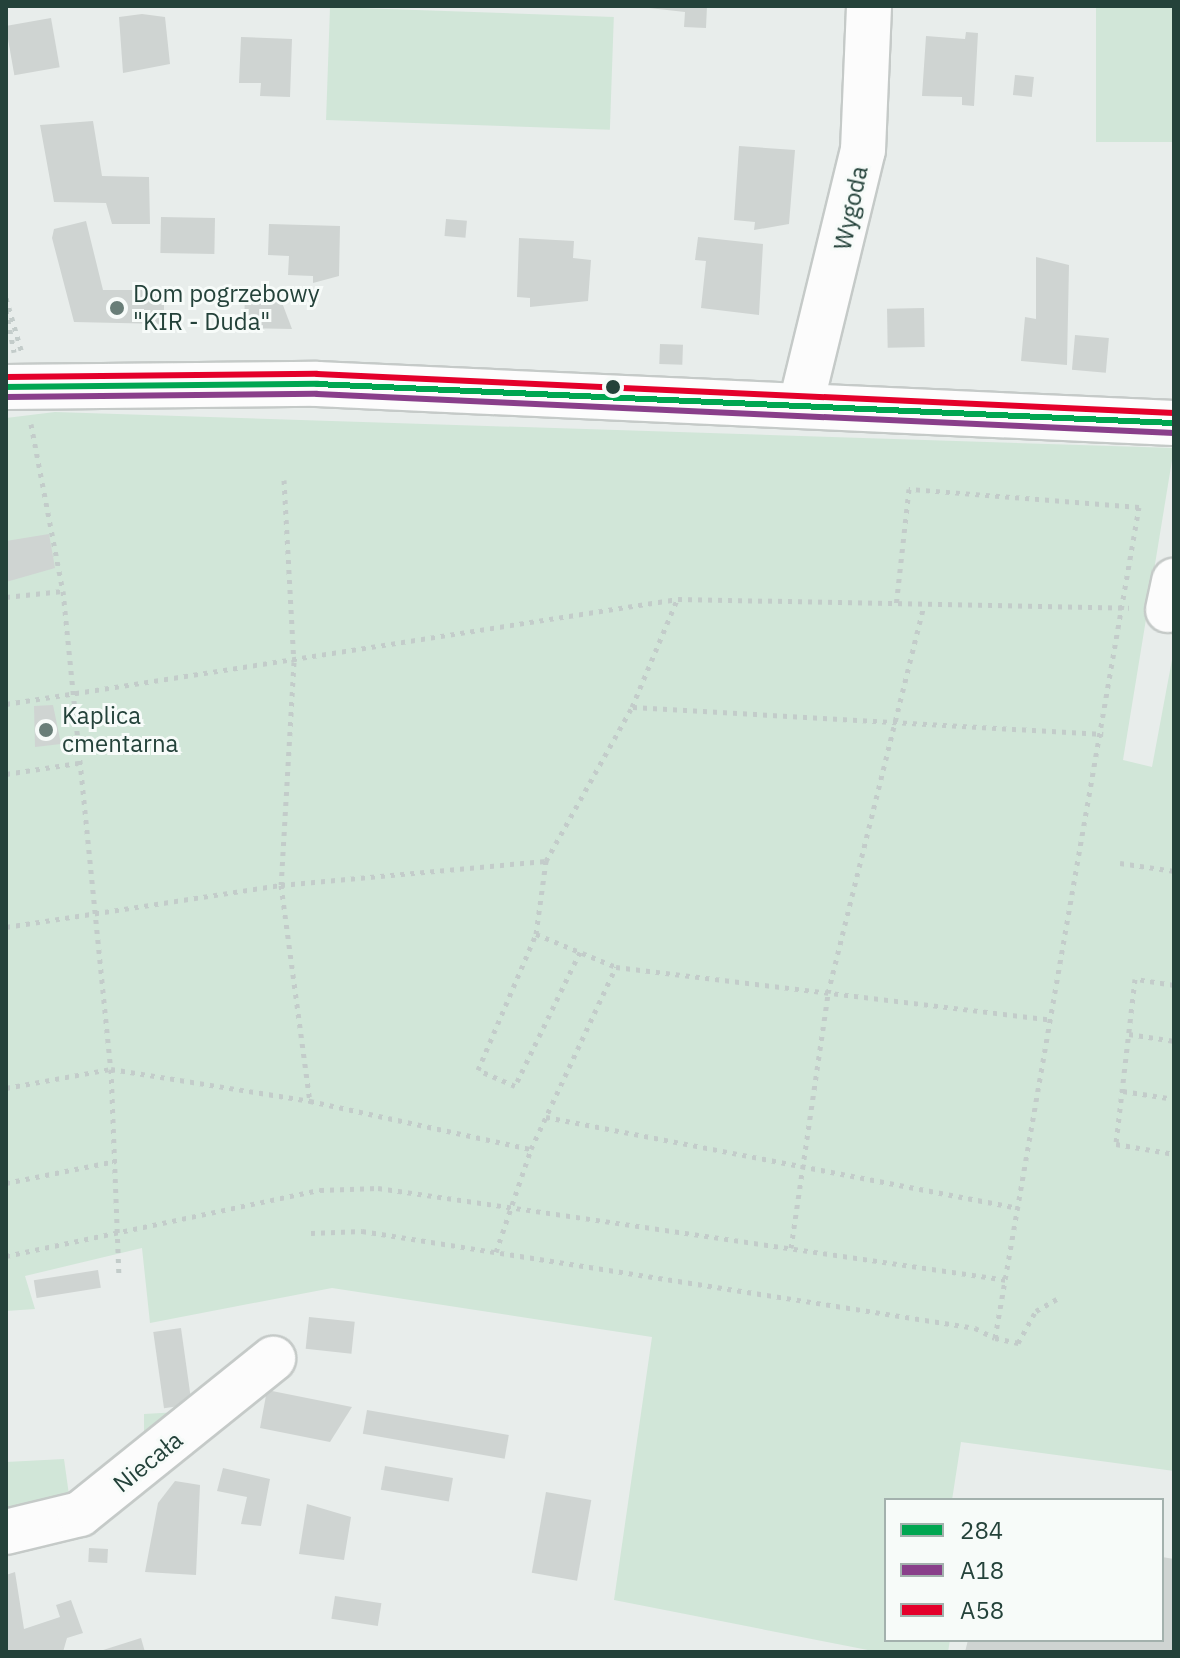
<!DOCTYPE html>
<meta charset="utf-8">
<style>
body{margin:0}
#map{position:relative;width:1180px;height:1658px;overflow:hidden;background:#e8edeb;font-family:"IBM Plex Sans",sans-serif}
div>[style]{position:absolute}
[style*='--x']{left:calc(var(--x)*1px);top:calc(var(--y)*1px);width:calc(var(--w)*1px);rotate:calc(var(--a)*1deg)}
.green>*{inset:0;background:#d1e6d8;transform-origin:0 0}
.building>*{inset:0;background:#cfd4d2;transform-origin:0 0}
.path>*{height:5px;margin-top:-2.5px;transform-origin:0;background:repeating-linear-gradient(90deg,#c3ccca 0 4px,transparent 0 10px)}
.roads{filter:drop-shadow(2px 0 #c5cac8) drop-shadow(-2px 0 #c5cac8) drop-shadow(0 2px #c5cac8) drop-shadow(0 -2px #c5cac8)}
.minor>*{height:44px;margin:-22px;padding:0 22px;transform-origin:22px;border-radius:22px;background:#fcfcfc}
.bus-1>*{height:6px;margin:-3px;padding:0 3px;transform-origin:3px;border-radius:3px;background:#00a651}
.bus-2>*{height:6px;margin:-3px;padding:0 3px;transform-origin:3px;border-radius:3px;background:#893f8a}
.bus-3>*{height:6px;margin:-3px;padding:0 3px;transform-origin:3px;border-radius:3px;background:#e4002b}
.dots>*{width:22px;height:22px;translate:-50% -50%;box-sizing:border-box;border:4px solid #f7fbf9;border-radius:50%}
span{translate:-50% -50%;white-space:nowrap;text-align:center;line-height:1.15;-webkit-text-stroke:6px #f7fbf9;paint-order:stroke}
.street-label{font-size:24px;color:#24423a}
.poi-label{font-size:24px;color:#24423a}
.left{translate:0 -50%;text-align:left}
.frame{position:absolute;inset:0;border:8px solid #24423a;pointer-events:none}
.legend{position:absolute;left:884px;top:1498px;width:280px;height:144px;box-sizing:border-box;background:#f7fbf9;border:2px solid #a3b1ad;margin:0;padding:10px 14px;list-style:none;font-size:24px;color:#24423a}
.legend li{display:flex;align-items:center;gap:16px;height:40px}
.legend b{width:40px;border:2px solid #a3b1ad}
</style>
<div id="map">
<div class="green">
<div style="left:1096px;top:6px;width:78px;height:136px"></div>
<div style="left:330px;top:7px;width:284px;height:113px;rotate:2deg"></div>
<div style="clip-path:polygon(55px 412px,1174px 448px,1123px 760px,1152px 767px,1174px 649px,1174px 1471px,961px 1442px,952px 1500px,886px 1500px,886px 1640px,950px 1640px,948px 1652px,878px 1652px,614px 1600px,652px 1337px,332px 1288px,150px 1323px,142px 1248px,25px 1276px,35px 1309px,6px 1311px,6px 418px)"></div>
<div style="clip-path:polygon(196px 1411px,144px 1452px,144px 1414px)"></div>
<div style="clip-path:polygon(64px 1459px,69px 1495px,6px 1516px,6px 1462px)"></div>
</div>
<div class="building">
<div style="clip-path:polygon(631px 6px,707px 6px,706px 28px,684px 27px,685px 12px)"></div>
<div style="clip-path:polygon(142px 14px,165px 17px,170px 64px,123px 73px,119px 17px)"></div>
<div style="left:51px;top:18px;width:50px;height:46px;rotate:80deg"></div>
<div style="clip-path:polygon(966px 32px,978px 33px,974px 106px,962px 105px,962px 97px,922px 96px,926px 36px,965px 39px)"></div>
<div style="clip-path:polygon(241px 37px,292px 39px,290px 97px,260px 96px,261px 83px,239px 83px)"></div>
<div style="left:1015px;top:75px;width:19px;height:20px;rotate:6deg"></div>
<div style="clip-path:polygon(93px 121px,102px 176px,149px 177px,150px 224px,112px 224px,106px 203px,54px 202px,40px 125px)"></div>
<div style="clip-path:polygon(739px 146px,795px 150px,789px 224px,754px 230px,755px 222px,734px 220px)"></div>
<div style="left:161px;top:217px;width:54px;height:36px;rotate:1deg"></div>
<div style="left:446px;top:219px;width:21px;height:17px;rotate:5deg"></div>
<div style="clip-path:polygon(86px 221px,103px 290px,164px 290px,164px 324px,74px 322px,52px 238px,54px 229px)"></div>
<div style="clip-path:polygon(269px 224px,340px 226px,339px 276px,313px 283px,313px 276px,288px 275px,289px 256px,268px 255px)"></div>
<div style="clip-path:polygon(698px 237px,763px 244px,759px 315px,701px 308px,706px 261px,695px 260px)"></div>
<div style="clip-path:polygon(519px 238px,574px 241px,573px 258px,591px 260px,588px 301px,530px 307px,530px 298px,517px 297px)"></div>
<div style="clip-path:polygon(1036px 257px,1069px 265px,1067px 365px,1021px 361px,1025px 317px,1036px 319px)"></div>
<div style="clip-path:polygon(245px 292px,278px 292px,292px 329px,244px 328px)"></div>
<div style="left:924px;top:308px;width:39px;height:37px;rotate:89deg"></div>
<div style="left:1075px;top:335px;width:34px;height:35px;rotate:5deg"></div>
<div style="left:660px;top:344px;width:23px;height:20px;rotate:2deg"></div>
<div style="clip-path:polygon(49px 534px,55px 568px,6px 582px,6px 541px)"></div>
<div style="clip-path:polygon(53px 705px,61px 744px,35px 747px,34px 706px)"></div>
<div style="left:98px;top:1270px;width:18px;height:65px;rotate:81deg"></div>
<div style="left:309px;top:1317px;width:46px;height:32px;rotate:6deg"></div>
<div style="left:181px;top:1328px;width:77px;height:28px;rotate:82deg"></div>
<div style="clip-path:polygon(267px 1390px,352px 1407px,330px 1442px,260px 1428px)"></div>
<div style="left:367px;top:1410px;width:144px;height:24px;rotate:10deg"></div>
<div style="left:385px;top:1466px;width:69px;height:24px;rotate:10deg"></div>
<div style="clip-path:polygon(223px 1468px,270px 1479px,261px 1526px,241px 1524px,247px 1497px,217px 1491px)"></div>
<div style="clip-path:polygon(175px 1481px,200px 1485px,196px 1575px,145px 1572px,158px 1503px)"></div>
<div style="left:546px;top:1492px;width:46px;height:82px;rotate:10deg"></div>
<div style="clip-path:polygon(307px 1504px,351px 1517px,344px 1560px,299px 1554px)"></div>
<div style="left:89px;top:1548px;width:19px;height:14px;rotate:3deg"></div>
<div style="clip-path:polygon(1162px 1557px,1174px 1559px,1174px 1652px,965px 1652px,968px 1640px,1162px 1640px)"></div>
<div style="clip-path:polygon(15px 1572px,24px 1629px,60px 1617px,56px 1605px,71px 1600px,83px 1633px,67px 1638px,63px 1652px,6px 1652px,6px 1575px)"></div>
<div style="left:335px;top:1596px;width:47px;height:23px;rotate:9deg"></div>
<div style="clip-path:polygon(141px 1638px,145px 1652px,100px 1652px,100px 1651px)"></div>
</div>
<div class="path">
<div style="--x:6;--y:298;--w:57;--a:73.8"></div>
<div style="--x:6;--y:310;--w:43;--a:79.2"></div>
<div style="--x:31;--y:424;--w:170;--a:79.2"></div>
<div style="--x:284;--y:480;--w:182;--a:86.9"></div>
<div style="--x:294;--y:662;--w:223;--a:93.3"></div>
<div style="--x:281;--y:885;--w:218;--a:82.4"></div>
<div style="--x:6;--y:597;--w:57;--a:-6"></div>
<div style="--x:63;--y:591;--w:480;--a:84.3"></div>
<div style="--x:111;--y:1069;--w:208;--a:87.8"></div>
<div style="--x:6;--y:704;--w:680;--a:-8.88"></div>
<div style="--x:678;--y:599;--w:451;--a:1.1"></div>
<div style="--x:633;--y:707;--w:471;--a:3.3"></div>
<div style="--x:6;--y:774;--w:73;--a:-8.7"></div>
<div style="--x:1120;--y:863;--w:55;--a:8.4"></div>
<div style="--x:6;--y:927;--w:278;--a:-8.7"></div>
<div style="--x:281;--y:885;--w:266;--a:-5.2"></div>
<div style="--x:536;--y:934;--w:87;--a:22.4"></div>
<div style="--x:616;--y:967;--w:439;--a:6.9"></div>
<div style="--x:580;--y:952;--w:149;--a:115.9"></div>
<div style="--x:515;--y:1086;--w:40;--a:-156.6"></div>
<div style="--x:478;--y:1070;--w:148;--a:-66.9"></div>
<div style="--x:536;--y:934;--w:74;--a:-82.2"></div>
<div style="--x:546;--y:861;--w:176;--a:-60.8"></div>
<div style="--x:632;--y:707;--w:116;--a:-67.2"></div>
<div style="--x:1174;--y:985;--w:39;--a:-171"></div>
<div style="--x:1135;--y:979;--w:166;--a:96.6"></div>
<div style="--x:1116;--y:1144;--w:59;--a:9.8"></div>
<div style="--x:1129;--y:1034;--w:46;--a:8.8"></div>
<div style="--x:6;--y:1088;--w:107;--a:-10.3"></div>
<div style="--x:111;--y:1069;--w:202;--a:9.1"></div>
<div style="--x:310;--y:1101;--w:226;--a:12.3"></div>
<div style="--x:1123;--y:1091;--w:52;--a:8.9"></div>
<div style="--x:546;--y:1117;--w:481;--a:10.9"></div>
<div style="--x:6;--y:1183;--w:112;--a:-11.3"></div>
<div style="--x:311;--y:1233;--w:51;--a:-2.2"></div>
<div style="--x:362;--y:1231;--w:621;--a:8.99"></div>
<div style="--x:975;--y:1328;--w:22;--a:27"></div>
<div style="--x:995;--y:1338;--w:843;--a:-80.17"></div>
<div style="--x:1139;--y:507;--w:231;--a:-175.5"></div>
<div style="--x:909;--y:489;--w:119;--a:96.3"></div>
<div style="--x:791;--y:1248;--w:258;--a:-81.7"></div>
<div style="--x:828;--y:993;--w:397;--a:-76.1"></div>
<div style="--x:496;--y:1252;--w:109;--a:-71.2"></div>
<div style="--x:531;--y:1149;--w:201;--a:-65"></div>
<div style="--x:6;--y:1256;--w:321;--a:-11.9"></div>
<div style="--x:320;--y:1190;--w:58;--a:-2"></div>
<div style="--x:378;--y:1188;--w:636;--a:8.32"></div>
<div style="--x:995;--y:1338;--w:24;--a:12"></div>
<div style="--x:1018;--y:1343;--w:37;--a:-61"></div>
<div style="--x:1036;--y:1311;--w:24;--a:-30"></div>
</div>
<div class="roads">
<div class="minor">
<div style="--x:6;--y:387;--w:311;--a:-0.6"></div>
<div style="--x:317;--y:384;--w:858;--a:2.61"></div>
<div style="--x:801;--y:404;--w:261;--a:-76.3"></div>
<div style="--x:863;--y:150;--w:144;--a:-87.6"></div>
<div style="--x:1168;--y:610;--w:30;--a:-78"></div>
<div style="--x:6;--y:1532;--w:76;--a:-13.7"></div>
<div style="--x:80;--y:1514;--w:248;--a:-38.8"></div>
</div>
</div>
<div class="bus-1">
<div style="--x:6;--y:387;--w:311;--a:-0.6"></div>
<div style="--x:317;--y:384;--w:858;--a:2.61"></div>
</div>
<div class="bus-2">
<div style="--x:6;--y:397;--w:311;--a:-0.6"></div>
<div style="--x:317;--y:394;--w:858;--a:2.61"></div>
</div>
<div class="bus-3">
<div style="--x:6;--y:377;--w:311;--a:-0.6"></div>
<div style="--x:317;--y:374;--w:858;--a:2.61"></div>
</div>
<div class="dots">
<div style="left:117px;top:308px;background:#697e78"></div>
<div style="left:613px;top:387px;background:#24423a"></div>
<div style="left:46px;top:730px;background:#697e78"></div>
</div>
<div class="street-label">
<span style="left:851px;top:208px;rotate:-78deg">Wygoda</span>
<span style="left:148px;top:1462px;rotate:-39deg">Niecała</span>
</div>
<div class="poi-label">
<span class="left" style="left:133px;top:308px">Dom pogrzebowy<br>"KIR - Duda"</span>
<span class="left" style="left:62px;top:730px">Kaplica<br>cmentarna</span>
</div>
<div class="frame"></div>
<ul class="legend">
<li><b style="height:10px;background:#00a651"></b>284</li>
<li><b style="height:10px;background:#893f8a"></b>A18</li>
<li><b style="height:10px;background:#e4002b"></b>A58</li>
</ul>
</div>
